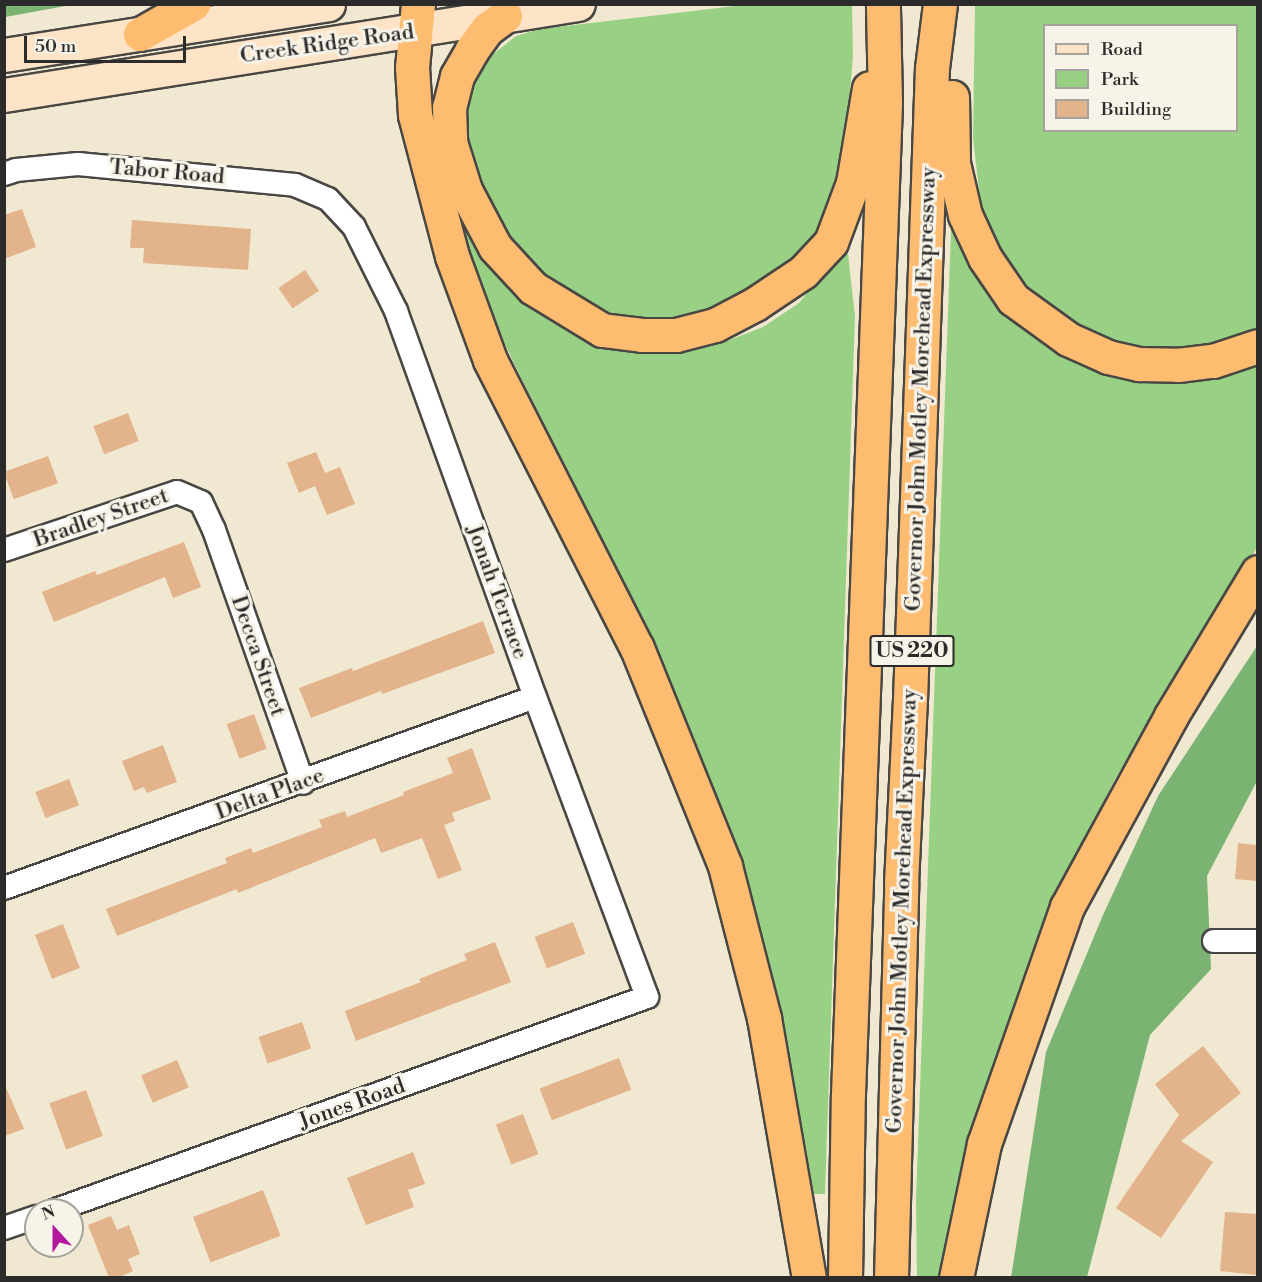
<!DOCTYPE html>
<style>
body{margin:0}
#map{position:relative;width:1262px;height:1282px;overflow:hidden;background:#f0e8d0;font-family:"Libre Bodoni",serif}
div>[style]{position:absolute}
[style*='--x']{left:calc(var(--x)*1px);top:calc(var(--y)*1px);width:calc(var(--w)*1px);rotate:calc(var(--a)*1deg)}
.green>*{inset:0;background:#98d184}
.forest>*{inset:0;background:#7ab372}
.building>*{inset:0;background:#e3b38c;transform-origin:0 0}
.roads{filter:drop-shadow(2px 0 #494744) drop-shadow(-2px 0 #494744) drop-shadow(0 2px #494744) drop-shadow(0 -2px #494744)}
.street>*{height:22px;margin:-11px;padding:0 11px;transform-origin:11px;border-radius:11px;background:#fff}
.secondary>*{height:33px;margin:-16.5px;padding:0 16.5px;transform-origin:16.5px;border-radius:16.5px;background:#fee4c6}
.highway>*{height:33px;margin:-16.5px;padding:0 16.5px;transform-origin:16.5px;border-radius:16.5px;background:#fdbc70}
span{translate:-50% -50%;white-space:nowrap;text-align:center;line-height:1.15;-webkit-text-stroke:6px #f7f3e8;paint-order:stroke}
.shield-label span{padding:2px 4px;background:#f7f3e8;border:2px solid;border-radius:4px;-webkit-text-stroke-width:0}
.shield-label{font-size:21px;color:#2b2b2b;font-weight:700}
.street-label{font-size:22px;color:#2b2b2b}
.frame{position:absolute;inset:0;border:6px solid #2b2b2b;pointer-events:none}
.legend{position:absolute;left:1043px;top:24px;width:195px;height:108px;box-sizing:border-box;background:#f7f3e8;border:2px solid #a5a39c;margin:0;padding:8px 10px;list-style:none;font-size:18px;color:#2b2b2b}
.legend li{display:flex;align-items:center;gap:12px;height:30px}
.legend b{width:30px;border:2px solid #a5a39c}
.north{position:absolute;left:24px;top:1198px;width:60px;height:60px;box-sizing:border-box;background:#f7f3e8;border:2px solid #a5a39c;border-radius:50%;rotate:339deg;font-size:16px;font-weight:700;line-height:24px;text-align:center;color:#2b2b2b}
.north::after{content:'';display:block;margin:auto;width:21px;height:27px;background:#b5179e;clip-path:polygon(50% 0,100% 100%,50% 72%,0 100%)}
.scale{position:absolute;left:24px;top:36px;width:162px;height:27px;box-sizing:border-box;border:3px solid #2b2b2b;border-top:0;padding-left:8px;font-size:18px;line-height:21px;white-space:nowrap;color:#2b2b2b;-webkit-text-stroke:4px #f7f3e8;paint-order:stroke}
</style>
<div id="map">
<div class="green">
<div style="clip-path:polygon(744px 5px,852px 5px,853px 56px,845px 154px,818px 237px,795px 263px,731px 309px,662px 323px,618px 317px,577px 300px,537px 272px,510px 241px,485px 198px,469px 157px,463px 123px,470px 90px,486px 60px,516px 36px,540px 29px)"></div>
<div style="clip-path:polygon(evenodd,975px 5px,1257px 5px,1257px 331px,1197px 350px,1147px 351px,1100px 337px,1049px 307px,1010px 272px,988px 229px,981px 207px,973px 138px,975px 5px,1044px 26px,1236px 26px,1236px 130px,1044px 130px,1044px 26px)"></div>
<div style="clip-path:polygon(442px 166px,511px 284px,545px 317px,585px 336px,631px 351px,676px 351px,722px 343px,763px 327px,799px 303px,837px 256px,848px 254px,855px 316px,825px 1194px,812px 1194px,793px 1084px,762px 955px,658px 658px,493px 320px)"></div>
<div style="clip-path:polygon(959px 228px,1003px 307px,1174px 379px,1225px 375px,1257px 364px,1258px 546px,1115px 779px,1061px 888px,946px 1277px,917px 1278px,916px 1199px,951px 230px)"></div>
</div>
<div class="forest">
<div style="clip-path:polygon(5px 4px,71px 4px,71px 5px,5px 17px)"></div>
<div style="clip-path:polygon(1257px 646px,1257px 781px,1207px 876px,1211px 969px,1150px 1035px,1087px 1277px,1011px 1278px,1046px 1052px,1103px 915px,1158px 796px)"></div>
</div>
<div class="building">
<div style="clip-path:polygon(22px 209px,36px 247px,4px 259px,4px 215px)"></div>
<div style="clip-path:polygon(132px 220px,251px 229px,248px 270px,143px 263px,144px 248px,130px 248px)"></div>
<div style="left:305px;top:270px;width:25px;height:32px;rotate:56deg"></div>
<div style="left:128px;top:413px;width:30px;height:37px;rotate:69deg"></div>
<div style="clip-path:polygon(316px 452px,325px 473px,340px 467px,355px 504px,327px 515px,315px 486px,299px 493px,287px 463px)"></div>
<div style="left:48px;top:456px;width:29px;height:47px;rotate:70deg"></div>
<div style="clip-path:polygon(184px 542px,201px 587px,173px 598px,165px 577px,54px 622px,42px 592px,95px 571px,97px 575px)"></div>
<div style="clip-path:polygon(483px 621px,495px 653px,382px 694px,381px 691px,311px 718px,299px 688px,352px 668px,353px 671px)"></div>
<div style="left:254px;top:714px;width:37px;height:29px;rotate:70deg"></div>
<div style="clip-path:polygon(163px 745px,177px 782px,147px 793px,144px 787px,134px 791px,122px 761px)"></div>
<div style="clip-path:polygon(472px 748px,491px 799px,452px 813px,455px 821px,444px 825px,462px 870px,438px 879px,422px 838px,381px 853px,375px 838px,238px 893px,237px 889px,117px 936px,106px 909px,227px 863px,225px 858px,251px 848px,253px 853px,322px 827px,319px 820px,345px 811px,347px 817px,404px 795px,403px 792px,453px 773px,447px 758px)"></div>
<div style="left:69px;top:779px;width:28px;height:36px;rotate:69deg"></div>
<div style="clip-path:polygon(1238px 843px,1257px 845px,1257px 881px,1235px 879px)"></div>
<div style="left:573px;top:922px;width:34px;height:41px;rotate:69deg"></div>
<div style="left:63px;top:924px;width:47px;height:30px;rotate:69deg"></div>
<div style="clip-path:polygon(495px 942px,511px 982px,356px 1041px,345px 1011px,421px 982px,419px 979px,467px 960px,464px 954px)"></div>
<div style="left:302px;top:1022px;width:28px;height:46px;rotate:71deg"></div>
<div style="clip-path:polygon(1203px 1046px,1241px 1093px,1181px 1141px,1213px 1162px,1161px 1238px,1116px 1208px,1179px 1115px,1155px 1084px)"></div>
<div style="left:619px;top:1058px;width:34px;height:85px;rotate:69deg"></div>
<div style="left:177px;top:1060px;width:30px;height:39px;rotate:67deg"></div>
<div style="clip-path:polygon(4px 1083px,24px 1129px,4px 1136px)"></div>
<div style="left:86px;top:1090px;width:49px;height:39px;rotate:70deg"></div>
<div style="left:523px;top:1114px;width:43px;height:29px;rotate:69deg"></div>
<div style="clip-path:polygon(413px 1152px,425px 1184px,408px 1190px,414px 1207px,366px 1225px,347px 1178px)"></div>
<div style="left:263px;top:1190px;width:49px;height:75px;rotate:69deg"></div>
<div style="clip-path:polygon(1225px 1212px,1257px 1214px,1257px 1275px,1220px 1271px)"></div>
<div style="clip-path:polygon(111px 1216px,117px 1230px,129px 1225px,140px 1254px,128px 1259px,133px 1271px,117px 1278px,109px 1278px,88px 1225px)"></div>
</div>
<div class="roads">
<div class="street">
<div style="--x:4;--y:174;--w:13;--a:-18"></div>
<div style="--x:16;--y:170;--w:62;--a:-5.5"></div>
<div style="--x:78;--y:164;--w:218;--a:5.5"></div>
<div style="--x:295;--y:185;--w:36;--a:23"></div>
<div style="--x:328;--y:199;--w:38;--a:47"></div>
<div style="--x:354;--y:227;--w:94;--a:63.4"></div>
<div style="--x:396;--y:311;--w:410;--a:70.2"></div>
<div style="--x:535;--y:697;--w:320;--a:69.5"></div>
<div style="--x:647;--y:997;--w:628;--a:160.18"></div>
<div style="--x:4;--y:550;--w:182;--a:-18.5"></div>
<div style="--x:177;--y:492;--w:26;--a:23"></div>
<div style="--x:201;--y:502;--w:31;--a:65"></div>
<div style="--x:214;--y:530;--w:268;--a:70.6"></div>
<div style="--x:4;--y:888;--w:564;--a:-19.78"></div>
<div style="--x:1214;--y:941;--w:44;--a:0"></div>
<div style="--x:4;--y:1228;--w:34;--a:-19"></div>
</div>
<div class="secondary">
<div style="--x:4;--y:55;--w:328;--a:-8.9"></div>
<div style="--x:4;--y:95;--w:581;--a:-9.01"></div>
</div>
<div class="highway">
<div style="--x:418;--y:4;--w:63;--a:95.4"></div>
<div style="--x:412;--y:67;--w:48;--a:86.4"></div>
<div style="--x:415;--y:115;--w:146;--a:75.3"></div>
<div style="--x:452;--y:256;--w:111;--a:69.9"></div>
<div style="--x:490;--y:360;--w:323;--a:63"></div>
<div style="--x:637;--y:648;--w:235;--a:68"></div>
<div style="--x:725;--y:866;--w:157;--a:75.6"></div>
<div style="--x:764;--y:1018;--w:264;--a:80.2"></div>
<div style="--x:505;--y:16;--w:22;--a:144"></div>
<div style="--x:487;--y:29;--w:26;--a:126"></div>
<div style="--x:472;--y:50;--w:30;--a:120"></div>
<div style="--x:457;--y:76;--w:32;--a:104"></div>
<div style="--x:449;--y:107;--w:35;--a:88"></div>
<div style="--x:450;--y:142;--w:50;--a:72.6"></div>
<div style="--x:465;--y:190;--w:64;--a:62.2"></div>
<div style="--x:495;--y:247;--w:56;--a:47.2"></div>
<div style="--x:533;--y:288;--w:81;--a:31.3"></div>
<div style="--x:602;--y:330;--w:40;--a:7.1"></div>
<div style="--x:642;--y:335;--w:34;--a:0"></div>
<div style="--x:676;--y:335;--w:40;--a:-14.4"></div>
<div style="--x:715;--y:325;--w:45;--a:-27.7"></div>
<div style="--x:755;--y:304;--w:58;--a:-33.7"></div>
<div style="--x:803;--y:272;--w:41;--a:-47"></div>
<div style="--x:831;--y:242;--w:63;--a:-69.6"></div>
<div style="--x:853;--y:183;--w:96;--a:-80.4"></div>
<div style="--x:140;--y:34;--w:61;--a:-29.5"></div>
<div style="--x:952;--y:97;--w:66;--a:89.1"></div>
<div style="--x:953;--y:163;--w:53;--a:77"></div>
<div style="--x:965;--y:215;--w:47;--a:65.1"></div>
<div style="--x:985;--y:258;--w:50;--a:55.7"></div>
<div style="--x:1013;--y:299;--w:68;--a:36"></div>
<div style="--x:1068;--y:339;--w:44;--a:24.2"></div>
<div style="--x:1108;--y:357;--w:32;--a:13"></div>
<div style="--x:1139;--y:364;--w:39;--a:1"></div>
<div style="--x:1178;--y:365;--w:35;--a:-7"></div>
<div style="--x:1213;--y:361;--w:47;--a:-18.4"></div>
<div style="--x:845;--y:1278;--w:184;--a:-89.1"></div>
<div style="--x:848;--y:1094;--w:992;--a:-87.86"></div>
<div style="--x:885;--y:103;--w:99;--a:-91.2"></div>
<div style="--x:891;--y:1278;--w:395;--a:-88.5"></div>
<div style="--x:901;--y:883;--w:183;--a:-87.2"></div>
<div style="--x:910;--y:700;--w:632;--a:-88.01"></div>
<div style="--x:932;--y:68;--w:64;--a:-82.9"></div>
<div style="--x:956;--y:1278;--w:137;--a:-78.2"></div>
<div style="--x:984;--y:1144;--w:251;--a:-70.7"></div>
<div style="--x:1067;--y:907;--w:217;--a:-61.4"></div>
<div style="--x:1171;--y:716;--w:168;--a:-58.9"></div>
</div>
</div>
<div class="shield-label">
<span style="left:912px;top:651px">US 220</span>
</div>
<div class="street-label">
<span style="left:327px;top:44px;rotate:-8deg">Creek Ridge Road</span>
<span style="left:167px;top:172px;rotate:5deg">Tabor Road</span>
<span style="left:921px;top:389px;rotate:-88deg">Governor John Motley Morehead Expressway</span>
<span style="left:101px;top:518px;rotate:-19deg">Bradley Street</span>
<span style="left:497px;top:592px;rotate:70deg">Jonah Terrace</span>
<span style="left:258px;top:656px;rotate:71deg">Decca Street</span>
<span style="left:270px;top:794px;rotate:-20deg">Delta Place</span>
<span style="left:902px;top:911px;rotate:-88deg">Governor John Motley Morehead Expressway</span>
<span style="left:352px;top:1104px;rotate:-20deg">Jones Road</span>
</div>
<div class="frame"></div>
<ul class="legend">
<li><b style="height:8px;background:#fee4c6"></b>Road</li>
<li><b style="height:16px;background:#98d184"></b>Park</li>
<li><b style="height:16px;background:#e3b38c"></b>Building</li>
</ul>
<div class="north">N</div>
<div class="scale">50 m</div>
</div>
